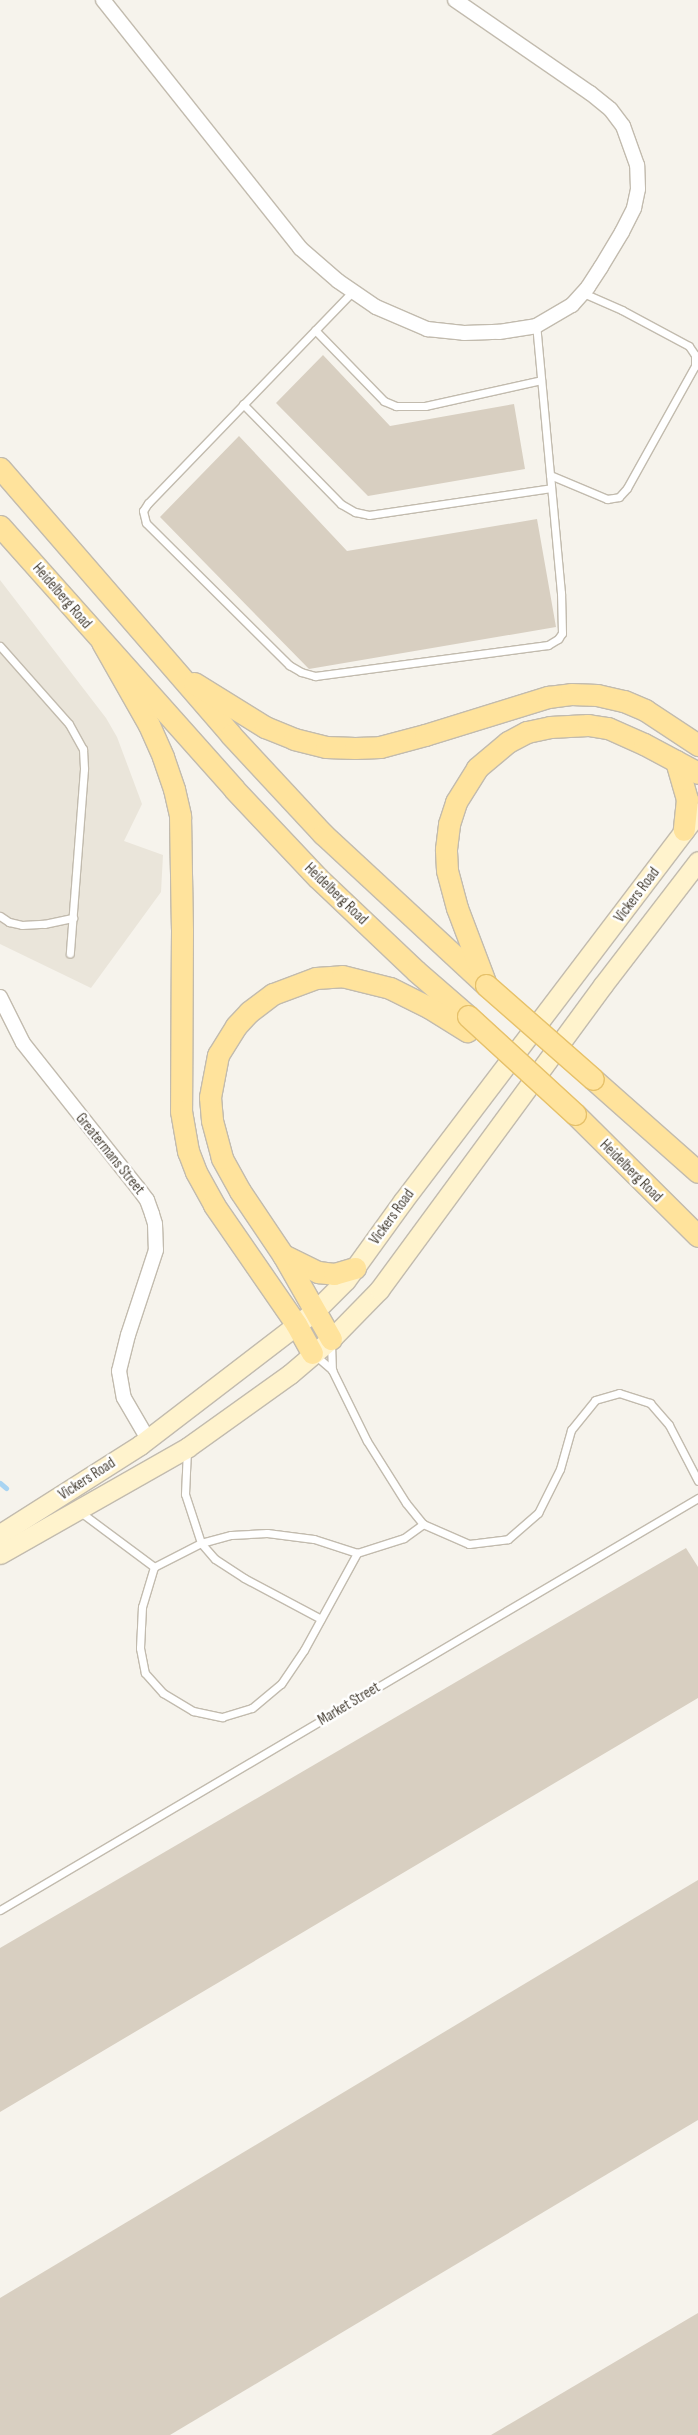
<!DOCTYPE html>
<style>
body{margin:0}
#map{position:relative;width:698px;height:2435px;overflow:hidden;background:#f6f3ec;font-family:"Sofia Sans Condensed",sans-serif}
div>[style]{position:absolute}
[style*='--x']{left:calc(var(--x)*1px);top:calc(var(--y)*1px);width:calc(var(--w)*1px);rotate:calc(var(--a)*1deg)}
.residential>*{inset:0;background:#eae5da}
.stream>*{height:5px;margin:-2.5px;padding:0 2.5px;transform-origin:2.5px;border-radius:2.5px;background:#a9d4f2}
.building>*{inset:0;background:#d8cfc1}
.roads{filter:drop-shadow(1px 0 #c2bbae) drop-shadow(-1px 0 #c2bbae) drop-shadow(0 1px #c2bbae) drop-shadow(0 -1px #c2bbae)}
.lane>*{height:7px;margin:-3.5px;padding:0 3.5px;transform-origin:3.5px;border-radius:3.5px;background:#fff}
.street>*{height:14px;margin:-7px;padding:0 7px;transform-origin:7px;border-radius:7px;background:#fff}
.secondary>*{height:19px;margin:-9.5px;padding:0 9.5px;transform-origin:9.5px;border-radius:9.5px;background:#fff3cd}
.primary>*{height:21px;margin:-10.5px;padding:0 10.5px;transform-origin:10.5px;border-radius:10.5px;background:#ffe39c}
.bridges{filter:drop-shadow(1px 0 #e6c16a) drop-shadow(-1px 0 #e6c16a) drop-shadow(0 1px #e6c16a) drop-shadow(0 -1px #e6c16a)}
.primary-bridge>*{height:21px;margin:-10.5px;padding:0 10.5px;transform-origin:10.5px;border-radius:10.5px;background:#ffe39c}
span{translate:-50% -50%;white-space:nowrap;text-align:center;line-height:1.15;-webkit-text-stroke:5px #fff;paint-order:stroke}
.street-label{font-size:15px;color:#4b4439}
</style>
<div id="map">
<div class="residential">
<div style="clip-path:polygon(0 580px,106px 718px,117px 737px,142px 804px,124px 841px,163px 855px,161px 892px,91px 988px,0 944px)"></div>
</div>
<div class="stream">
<div style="--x:0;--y:1483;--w:8;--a:40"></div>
</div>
<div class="building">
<div style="clip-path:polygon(323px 355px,390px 426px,514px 404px,525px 469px,368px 496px,276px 403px)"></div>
<div style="clip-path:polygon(239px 436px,347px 551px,537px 519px,556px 627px,309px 669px,160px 517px)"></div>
<div style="clip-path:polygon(686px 1548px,698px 1567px,698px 1698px,0 2112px,0 1948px)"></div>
<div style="clip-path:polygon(698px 1880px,698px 2120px,170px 2435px,0 2435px,0 2298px)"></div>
<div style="clip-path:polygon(698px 2313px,698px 2435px,491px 2435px)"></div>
</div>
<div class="roads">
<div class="lane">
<div style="--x:353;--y:291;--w:295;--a:134"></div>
<div style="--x:148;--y:503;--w:9;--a:122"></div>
<div style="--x:143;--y:511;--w:12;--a:76"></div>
<div style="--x:146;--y:523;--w:202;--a:44.8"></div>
<div style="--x:289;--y:665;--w:14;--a:30"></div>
<div style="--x:301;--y:672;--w:15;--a:16"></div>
<div style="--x:315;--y:676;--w:235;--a:-7.6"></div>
<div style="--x:548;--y:645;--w:12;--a:-31"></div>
<div style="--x:558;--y:639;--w:7;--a:-56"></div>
<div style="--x:562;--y:633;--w:40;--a:-91.4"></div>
<div style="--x:561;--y:593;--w:268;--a:-95.3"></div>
<div style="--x:315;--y:330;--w:99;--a:45.8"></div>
<div style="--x:384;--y:401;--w:13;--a:23"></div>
<div style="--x:396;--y:406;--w:29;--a:0"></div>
<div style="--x:425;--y:406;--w:119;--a:-12.6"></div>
<div style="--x:243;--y:404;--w:140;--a:45.6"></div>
<div style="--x:341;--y:504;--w:16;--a:30"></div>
<div style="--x:355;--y:512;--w:14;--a:12"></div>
<div style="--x:369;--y:515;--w:184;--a:-8.4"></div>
<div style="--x:550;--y:475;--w:62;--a:22.8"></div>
<div style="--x:607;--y:499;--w:12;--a:-9"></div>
<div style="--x:619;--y:497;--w:12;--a:-48"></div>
<div style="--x:627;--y:488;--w:140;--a:-60.9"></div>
<div style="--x:695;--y:366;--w:11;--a:-90"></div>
<div style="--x:695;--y:355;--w:11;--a:-124"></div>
<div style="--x:689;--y:346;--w:76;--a:-151.8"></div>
<div style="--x:622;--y:310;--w:43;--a:-156.4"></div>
<div style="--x:0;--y:646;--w:104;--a:48.5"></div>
<div style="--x:69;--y:724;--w:29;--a:61"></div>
<div style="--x:83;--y:749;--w:20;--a:87"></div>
<div style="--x:84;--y:769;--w:185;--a:94.4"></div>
<div style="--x:0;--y:916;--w:11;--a:34"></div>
<div style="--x:9;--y:922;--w:13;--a:13"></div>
<div style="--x:22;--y:925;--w:22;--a:-3"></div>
<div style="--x:44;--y:924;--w:30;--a:-12"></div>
<div style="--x:331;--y:1343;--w:27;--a:88"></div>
<div style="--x:315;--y:1355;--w:23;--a:41"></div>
<div style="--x:332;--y:1370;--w:79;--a:63.8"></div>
<div style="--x:367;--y:1441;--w:73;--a:57.8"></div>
<div style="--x:406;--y:1503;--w:27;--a:51"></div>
<div style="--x:423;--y:1524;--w:50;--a:23.5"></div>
<div style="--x:469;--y:1544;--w:39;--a:-7"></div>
<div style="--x:508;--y:1539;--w:40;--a:-41"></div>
<div style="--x:538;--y:1513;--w:49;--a:-63.4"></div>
<div style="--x:560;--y:1469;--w:41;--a:-74.2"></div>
<div style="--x:571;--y:1430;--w:38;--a:-51"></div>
<div style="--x:595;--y:1400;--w:25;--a:-16"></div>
<div style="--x:619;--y:1393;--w:33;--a:18"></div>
<div style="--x:650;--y:1403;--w:29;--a:49"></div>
<div style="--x:669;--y:1425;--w:63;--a:62.6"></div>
<div style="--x:187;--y:1450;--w:44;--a:92.6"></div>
<div style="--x:185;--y:1494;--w:52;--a:71.9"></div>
<div style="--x:201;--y:1543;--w:21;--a:49"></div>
<div style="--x:215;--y:1559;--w:35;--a:33"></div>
<div style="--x:244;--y:1578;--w:87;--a:28"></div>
<div style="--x:79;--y:1511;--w:94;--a:36.7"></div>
<div style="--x:154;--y:1567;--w:53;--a:-27.1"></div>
<div style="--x:201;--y:1543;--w:31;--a:-15"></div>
<div style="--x:231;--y:1535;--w:36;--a:-3"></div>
<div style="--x:267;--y:1533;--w:47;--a:7.3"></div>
<div style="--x:314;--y:1539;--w:45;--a:18"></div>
<div style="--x:357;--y:1553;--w:49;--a:-17.7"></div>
<div style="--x:404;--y:1538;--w:24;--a:-36"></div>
<div style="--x:154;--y:1567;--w:42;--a:106.7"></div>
<div style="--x:142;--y:1607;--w:41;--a:92.8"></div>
<div style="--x:140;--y:1648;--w:25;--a:79"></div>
<div style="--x:145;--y:1673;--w:27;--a:48"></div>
<div style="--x:163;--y:1693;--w:35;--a:31"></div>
<div style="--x:193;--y:1711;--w:30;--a:12"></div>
<div style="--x:222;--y:1717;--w:31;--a:-17"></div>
<div style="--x:252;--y:1708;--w:38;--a:-40"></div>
<div style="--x:281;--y:1684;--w:41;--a:-55.9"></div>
<div style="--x:304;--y:1650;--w:111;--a:-61.3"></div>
<div style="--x:0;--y:1910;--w:811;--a:-30.55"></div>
</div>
<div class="street">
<div style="--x:103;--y:0;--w:317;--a:51.5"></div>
<div style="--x:300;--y:248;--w:50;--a:41"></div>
<div style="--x:338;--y:281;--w:46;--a:34.4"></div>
<div style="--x:376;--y:307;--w:56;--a:23.3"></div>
<div style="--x:427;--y:329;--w:37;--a:6"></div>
<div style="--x:464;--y:333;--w:35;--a:-2"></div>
<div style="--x:499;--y:332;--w:37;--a:-9"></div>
<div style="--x:536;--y:326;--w:42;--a:-30.3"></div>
<div style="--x:572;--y:305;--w:24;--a:-48"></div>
<div style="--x:588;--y:287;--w:24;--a:-57"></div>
<div style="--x:601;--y:267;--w:41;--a:-59"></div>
<div style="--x:622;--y:232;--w:27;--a:-63"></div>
<div style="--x:634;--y:208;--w:19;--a:-78"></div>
<div style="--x:638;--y:189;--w:24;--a:-92"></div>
<div style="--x:637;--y:165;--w:41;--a:-109.7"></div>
<div style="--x:623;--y:126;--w:21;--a:-127"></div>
<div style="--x:610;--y:109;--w:26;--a:-141"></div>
<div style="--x:590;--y:93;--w:164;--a:-145.4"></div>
<div style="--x:0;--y:997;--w:51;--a:63.4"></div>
<div style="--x:23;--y:1043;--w:185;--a:51.6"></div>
<div style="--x:138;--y:1188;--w:15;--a:53"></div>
<div style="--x:147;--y:1200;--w:15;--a:70"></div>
<div style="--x:152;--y:1214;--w:10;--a:73"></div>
<div style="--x:155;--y:1224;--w:26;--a:88"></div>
<div style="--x:156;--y:1250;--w:89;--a:108.2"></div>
<div style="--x:128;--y:1335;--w:37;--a:104"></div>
<div style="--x:119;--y:1371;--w:27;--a:80"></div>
<div style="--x:124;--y:1398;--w:48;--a:59.7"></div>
</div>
<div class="secondary">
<div style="--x:0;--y:1534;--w:166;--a:-32.4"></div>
<div style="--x:140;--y:1445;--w:222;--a:-37.5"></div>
<div style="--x:316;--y:1310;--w:42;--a:-45"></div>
<div style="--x:346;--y:1280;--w:97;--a:-54.2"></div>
<div style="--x:403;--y:1201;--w:488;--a:-52.8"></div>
<div style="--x:0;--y:1554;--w:216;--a:-29.6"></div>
<div style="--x:188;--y:1447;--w:125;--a:-35.6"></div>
<div style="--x:290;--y:1374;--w:54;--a:-40.5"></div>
<div style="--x:331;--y:1339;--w:69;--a:-45.6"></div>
<div style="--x:379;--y:1290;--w:378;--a:-53.7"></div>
<div style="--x:603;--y:985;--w:156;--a:-52.5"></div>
</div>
<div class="primary">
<div style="--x:0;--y:468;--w:353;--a:49.1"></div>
<div style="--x:231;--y:735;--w:135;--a:47.1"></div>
<div style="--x:323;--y:834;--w:222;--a:42.8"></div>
<div style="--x:0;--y:526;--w:352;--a:48.3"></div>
<div style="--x:234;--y:789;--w:122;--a:46.7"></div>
<div style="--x:318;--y:878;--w:135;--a:43.5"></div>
<div style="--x:416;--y:971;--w:69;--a:40.9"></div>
<div style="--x:102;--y:642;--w:95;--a:60.5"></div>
<div style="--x:149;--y:725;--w:35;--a:66"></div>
<div style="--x:163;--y:757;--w:34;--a:71"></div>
<div style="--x:174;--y:789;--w:28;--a:77"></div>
<div style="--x:180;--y:816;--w:114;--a:89"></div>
<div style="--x:182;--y:930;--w:181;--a:90.3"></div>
<div style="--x:181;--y:1111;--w:41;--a:80.1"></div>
<div style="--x:188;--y:1151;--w:22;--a:69"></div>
<div style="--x:196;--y:1172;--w:38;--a:61"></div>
<div style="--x:214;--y:1205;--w:145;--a:55.4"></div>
<div style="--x:296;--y:1324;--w:33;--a:61"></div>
<div style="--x:194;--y:683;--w:84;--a:31.8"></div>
<div style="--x:265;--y:727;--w:31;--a:22"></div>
<div style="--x:294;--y:739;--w:33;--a:14"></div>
<div style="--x:326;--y:747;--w:29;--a:2"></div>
<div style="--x:355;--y:748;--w:25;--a:-2"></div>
<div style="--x:380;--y:747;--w:47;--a:-14.9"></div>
<div style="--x:425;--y:735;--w:129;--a:-17.2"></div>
<div style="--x:548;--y:697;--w:23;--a:-7"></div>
<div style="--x:571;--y:694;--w:26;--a:2"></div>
<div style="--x:597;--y:695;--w:28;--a:13"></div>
<div style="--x:624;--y:701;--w:23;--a:23"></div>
<div style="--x:645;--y:710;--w:64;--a:33.4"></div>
<div style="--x:676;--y:761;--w:40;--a:74"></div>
<div style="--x:687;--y:799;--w:31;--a:96"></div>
<div style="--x:485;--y:982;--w:79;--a:-110.7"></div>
<div style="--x:457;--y:908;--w:39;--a:-105"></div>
<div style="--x:447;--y:870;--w:21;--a:-93"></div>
<div style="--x:446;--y:849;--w:25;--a:-83"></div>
<div style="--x:449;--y:824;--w:23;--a:-72"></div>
<div style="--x:456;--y:802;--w:40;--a:-58"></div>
<div style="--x:477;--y:768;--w:40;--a:-40"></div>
<div style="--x:508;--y:742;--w:21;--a:-28"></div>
<div style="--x:527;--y:732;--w:24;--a:-12"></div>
<div style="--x:550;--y:727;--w:38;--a:-3"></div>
<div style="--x:588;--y:725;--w:20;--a:9"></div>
<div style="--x:608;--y:728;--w:39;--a:24"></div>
<div style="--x:644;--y:744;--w:61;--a:28.2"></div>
<div style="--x:593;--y:1079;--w:140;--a:41.5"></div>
<div style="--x:575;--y:1114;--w:173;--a:44.8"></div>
<div style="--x:283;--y:1255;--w:39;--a:26"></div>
<div style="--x:318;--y:1272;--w:16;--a:7"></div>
<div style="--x:334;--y:1274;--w:22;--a:-16"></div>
<div style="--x:331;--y:1339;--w:97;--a:-119.7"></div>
<div style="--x:283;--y:1255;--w:77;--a:-123.9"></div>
<div style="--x:240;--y:1191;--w:38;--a:-119"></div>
<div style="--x:222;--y:1158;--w:39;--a:-105"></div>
<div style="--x:212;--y:1120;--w:23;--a:-95"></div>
<div style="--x:210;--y:1097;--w:43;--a:-79.2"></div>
<div style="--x:218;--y:1055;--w:34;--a:-58"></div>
<div style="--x:236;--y:1026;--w:19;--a:-47"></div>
<div style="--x:249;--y:1012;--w:30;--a:-37"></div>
<div style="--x:273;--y:994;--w:46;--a:-20.4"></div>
<div style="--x:316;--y:978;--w:26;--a:-4"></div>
<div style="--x:342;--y:976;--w:49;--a:14"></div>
<div style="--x:390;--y:988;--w:45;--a:26.6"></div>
<div style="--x:430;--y:1008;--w:44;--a:31.9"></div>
</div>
</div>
<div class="bridges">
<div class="primary-bridge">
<div style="--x:486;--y:985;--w:142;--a:41.3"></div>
<div style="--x:468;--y:1016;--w:145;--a:42.5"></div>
</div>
</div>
<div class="street-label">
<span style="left:62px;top:596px;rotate:49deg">Heidelberg Road</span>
<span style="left:336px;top:894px;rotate:44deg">Heidelberg Road</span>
<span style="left:637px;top:895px;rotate:-53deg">Vickers Road</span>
<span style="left:110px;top:1154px;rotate:51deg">Greatermans Street</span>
<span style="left:631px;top:1171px;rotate:45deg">Heidelberg Road</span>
<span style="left:392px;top:1217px;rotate:-54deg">Vickers Road</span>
<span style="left:87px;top:1479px;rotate:-33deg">Vickers Road</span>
<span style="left:349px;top:1704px;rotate:-31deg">Market Street</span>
</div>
</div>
